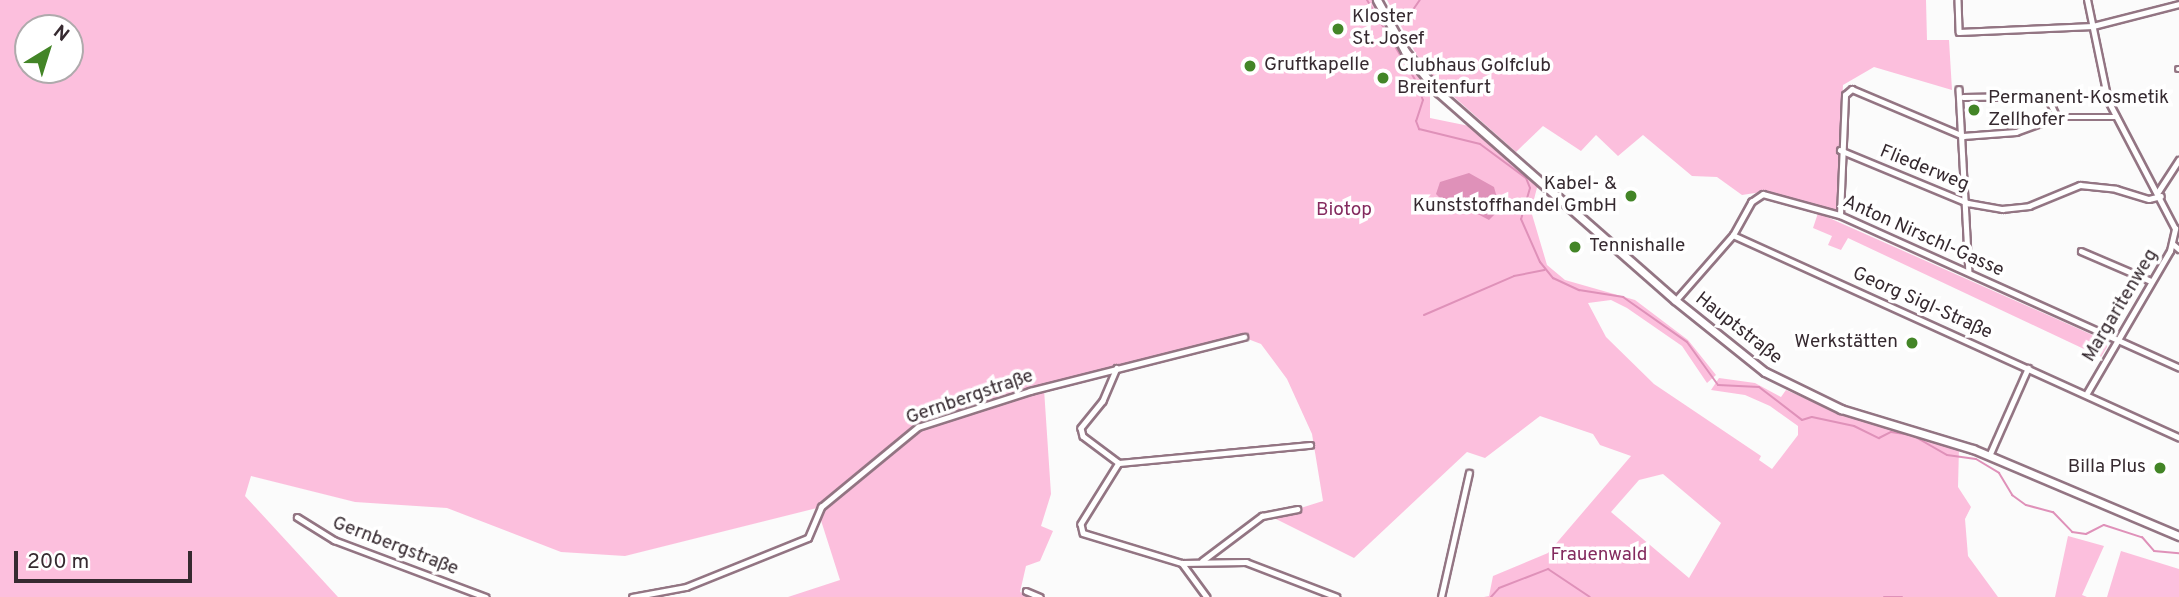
<!DOCTYPE html>
<meta charset="utf-8">
<style>
body{margin:0}
#map{position:relative;width:2179px;height:597px;overflow:hidden;background:#fbfbfb;font-family:Overpass,sans-serif}
div>[style]{position:absolute}
[style*='--x']{left:calc(var(--x)*1px);top:calc(var(--y)*1px);width:calc(var(--w)*1px);rotate:calc(var(--a)*1deg)}
.green>*{inset:0;background:#fcbfdd}
.water>*{inset:0;background:#df91b9}
.stream>*{height:2px;margin:-1px;padding:0 1px;transform-origin:1px;border-radius:1px;background:#df91b9}
.roads{filter:drop-shadow(2px 0 #937583) drop-shadow(-2px 0 #937583) drop-shadow(0 2px #937583) drop-shadow(0 -2px #937583)}
.minor>*{height:4.5px;margin:-2.25px;padding:0 2.25px;transform-origin:2.25px;border-radius:2.25px;background:#fff}
.secondary>*{height:7px;margin:-3.5px;padding:0 3.5px;transform-origin:3.5px;border-radius:3.5px;background:#fff}
.dots>*{width:19px;height:19px;translate:-50% -50%;box-sizing:border-box;border:4px solid #fff;border-radius:50%}
span{translate:-50% -50%;white-space:nowrap;text-align:center;line-height:1.15;-webkit-text-stroke:7px #fff;paint-order:stroke}
.poi-label{font-size:19px;color:#362a30}
.left{translate:0 -50%;text-align:left}
.right{translate:-100% -50%;text-align:right}
.street-label{font-size:19px;color:#362a30}
.park-label{font-size:19px;color:#842b5f}
.north{position:absolute;left:14px;top:14px;width:70px;height:70px;box-sizing:border-box;background:#fff;border:2px solid #afaaac;border-radius:50%;rotate:38deg;font-size:19px;font-weight:700;line-height:28px;text-align:center;color:#362a30}
.north::after{content:'';display:block;margin:auto;width:24px;height:32px;background:#438527;clip-path:polygon(50% 0,100% 100%,50% 72%,0 100%)}
.scale{position:absolute;left:14px;top:551px;width:178px;height:32px;box-sizing:border-box;border:4px solid #362a30;border-top:0;padding-left:9px;font-size:21px;line-height:24px;white-space:nowrap;color:#362a30;-webkit-text-stroke:5px #fff;paint-order:stroke}
</style>
<div id="map">
<div class="green">
<div style="clip-path:polygon(evenodd,0 0,1380px 0,1384px 15px,1430px 86px,1430px 118px,1474px 127px,1540px 176px,1531px 211px,1547px 265px,1565px 280px,1635px 300px,1688px 340px,1716px 375px,1707px 383px,1682px 346px,1627px 308px,1611px 300px,1588px 303px,1606px 337px,1654px 384px,1761px 456px,1759px 460px,1772px 469px,1798px 435px,1798px 426px,1770px 406px,1745px 395px,1711px 390px,1719px 378px,1755px 383px,1781px 397px,1786px 390px,1839px 413px,1917px 432px,1959px 448px,1958px 487px,1971px 507px,1965px 519px,1968px 556px,1998px 597px,1484px 597px,1489px 596px,1493px 576px,1548px 553px,1631px 456px,1600px 445px,1593px 434px,1540px 416px,1485px 458px,1467px 452px,1354px 558px,1272px 517px,1323px 501px,1312px 434px,1287px 379px,1261px 344px,1240px 336px,1044px 389px,1051px 494px,1041px 526px,1053px 531px,1040px 561px,1026px 566px,1020px 592px,1035px 597px,788px 597px,840px 580px,817px 508px,625px 556px,561px 552px,447px 508px,355px 502px,251px 476px,245px 496px,338px 597px,0 597px,0 0,28px 28px,70px 28px,70px 70px,28px 70px,28px 28px,0 0,1663px 474px,1721px 523px,1689px 578px,1611px 512px,1639px 480px,1663px 474px)"></div>
<div style="clip-path:polygon(1387px 0,1926px 0,1927px 40px,1949px 40px,1952px 90px,1874px 67px,1843px 85px,1836px 211px,1768px 191px,1742px 195px,1717px 177px,1692px 176px,1643px 135px,1618px 156px,1596px 135px,1581px 151px,1543px 126px,1516px 152px,1435px 80px,1416px 54px)"></div>
<div style="clip-path:polygon(1818px 213px,2106px 341px,2107px 347px,2101px 357px,1848px 238px,1841px 250px,1828px 245px,1832px 236px,1813px 228px)"></div>
<div style="clip-path:polygon(2068px 536px,2104px 546px,2082px 595px,2087px 597px,2055px 597px)"></div>
<div style="clip-path:polygon(2121px 551px,2179px 569px,2179px 597px,2107px 597px)"></div>
</div>
<div class="water">
<div style="clip-path:polygon(1469px 173px,1494px 187px,1500px 209px,1489px 220px,1470px 210px,1448px 206px,1436px 194px,1440px 182px)"></div>
</div>
<div class="stream">
<div style="--x:1367;--y:0;--w:97;--a:58.9"></div>
<div style="--x:1417;--y:83;--w:18;--a:71"></div>
<div style="--x:1423;--y:100;--w:22;--a:108"></div>
<div style="--x:1416;--y:121;--w:9;--a:69"></div>
<div style="--x:1419;--y:129;--w:63;--a:13.8"></div>
<div style="--x:1480;--y:144;--w:57;--a:36.5"></div>
<div style="--x:1526;--y:178;--w:11;--a:68"></div>
<div style="--x:1530;--y:188;--w:32;--a:106"></div>
<div style="--x:1521;--y:219;--w:47;--a:66.2"></div>
<div style="--x:1540;--y:262;--w:21;--a:51"></div>
<div style="--x:1553;--y:278;--w:29;--a:25"></div>
<div style="--x:1579;--y:290;--w:45;--a:9"></div>
<div style="--x:1623;--y:297;--w:78;--a:35.1"></div>
<div style="--x:1687;--y:342;--w:53;--a:54.2"></div>
<div style="--x:1718;--y:385;--w:41;--a:2.8"></div>
<div style="--x:1759;--y:387;--w:54;--a:37.5"></div>
<div style="--x:1802;--y:420;--w:10;--a:-17"></div>
<div style="--x:1812;--y:417;--w:43;--a:12.1"></div>
<div style="--x:1854;--y:426;--w:28;--a:26"></div>
<div style="--x:1879;--y:438;--w:13;--a:-27"></div>
<div style="--x:1891;--y:432;--w:21;--a:8"></div>
<div style="--x:1912;--y:435;--w:40;--a:29.7"></div>
<div style="--x:1947;--y:455;--w:29;--a:8"></div>
<div style="--x:1976;--y:459;--w:27;--a:31"></div>
<div style="--x:1999;--y:473;--w:26;--a:59"></div>
<div style="--x:2012;--y:495;--w:17;--a:36"></div>
<div style="--x:2026;--y:505;--w:28;--a:15"></div>
<div style="--x:2053;--y:512;--w:28;--a:46"></div>
<div style="--x:2072;--y:532;--w:14;--a:8"></div>
<div style="--x:2086;--y:534;--w:20;--a:-27"></div>
<div style="--x:2104;--y:525;--w:40;--a:18"></div>
<div style="--x:2142;--y:537;--w:18;--a:49"></div>
<div style="--x:2154;--y:551;--w:25;--a:5"></div>
<div style="--x:1403;--y:24;--w:29;--a:-55"></div>
<div style="--x:1424;--y:315;--w:98;--a:-23.4"></div>
<div style="--x:1514;--y:276;--w:31;--a:-11"></div>
<div style="--x:1491;--y:597;--w:12;--a:-48"></div>
<div style="--x:1499;--y:588;--w:53;--a:-21.2"></div>
<div style="--x:1548;--y:569;--w:50;--a:33.7"></div>
<div style="--x:1884;--y:597;--w:18;--a:0"></div>
</div>
<div class="roads">
<div class="minor">
<div style="--x:1958;--y:0;--w:32;--a:88"></div>
<div style="--x:1959;--y:32;--w:134;--a:-2.6"></div>
<div style="--x:2093;--y:26;--w:89;--a:-14.3"></div>
<div style="--x:2178;--y:69;--w:1;--a:0"></div>
<div style="--x:1959;--y:89;--w:183;--a:86.9"></div>
<div style="--x:1963;--y:97;--w:73;--a:-0.8"></div>
<div style="--x:2036;--y:96;--w:15;--a:23"></div>
<div style="--x:2050;--y:102;--w:17;--a:65"></div>
<div style="--x:1840;--y:150;--w:139;--a:22.5"></div>
<div style="--x:1968;--y:203;--w:35;--a:10"></div>
<div style="--x:2002;--y:209;--w:27;--a:-6"></div>
<div style="--x:2029;--y:206;--w:55;--a:-22.4"></div>
<div style="--x:2080;--y:185;--w:36;--a:6"></div>
<div style="--x:2116;--y:189;--w:34;--a:17"></div>
<div style="--x:2149;--y:199;--w:12;--a:-14"></div>
<div style="--x:2158;--y:192;--w:38;--a:-57"></div>
<div style="--x:1840;--y:215;--w:120;--a:-87.6"></div>
<div style="--x:1845;--y:95;--w:9;--a:-41"></div>
<div style="--x:1852;--y:89;--w:121;--a:22.9"></div>
<div style="--x:1963;--y:136;--w:53;--a:-4.3"></div>
<div style="--x:2016;--y:132;--w:44;--a:-20.1"></div>
<div style="--x:2057;--y:117;--w:60;--a:0"></div>
<div style="--x:1733;--y:235;--w:490;--a:24.4"></div>
<div style="--x:2173;--y:244;--w:8;--a:40"></div>
<div style="--x:2081;--y:251;--w:76;--a:23.2"></div>
<div style="--x:1676;--y:300;--w:86;--a:-48.8"></div>
<div style="--x:1733;--y:235;--w:38;--a:-61"></div>
<div style="--x:1751;--y:202;--w:14;--a:-34"></div>
<div style="--x:1763;--y:194;--w:80;--a:15.3"></div>
<div style="--x:1840;--y:215;--w:372;--a:24.2"></div>
<div style="--x:1117;--y:368;--w:36;--a:113"></div>
<div style="--x:1103;--y:401;--w:35;--a:129"></div>
<div style="--x:1081;--y:428;--w:8;--a:76"></div>
<div style="--x:1083;--y:436;--w:45;--a:36.9"></div>
<div style="--x:1119;--y:463;--w:72;--a:121.9"></div>
<div style="--x:1081;--y:524;--w:9;--a:77"></div>
<div style="--x:1083;--y:533;--w:103;--a:16.9"></div>
<div style="--x:1182;--y:563;--w:42;--a:53.7"></div>
<div style="--x:2087;--y:393;--w:164;--a:-59.7"></div>
<div style="--x:2170;--y:251;--w:23;--a:-77"></div>
<div style="--x:2175;--y:229;--w:144;--a:-117.6"></div>
<div style="--x:2108;--y:101;--w:103;--a:-101.7"></div>
<div style="--x:1989;--y:456;--w:96;--a:-66.1"></div>
<div style="--x:1119;--y:463;--w:192;--a:-5.4"></div>
<div style="--x:297;--y:517;--w:44;--a:31.9"></div>
<div style="--x:334;--y:540;--w:162;--a:20.6"></div>
<div style="--x:1202;--y:561;--w:75;--a:-36.9"></div>
<div style="--x:1262;--y:516;--w:36;--a:-11"></div>
<div style="--x:1182;--y:563;--w:64;--a:-0.9"></div>
<div style="--x:1246;--y:562;--w:97;--a:21"></div>
<div style="--x:1026;--y:591;--w:15;--a:23"></div>
<div style="--x:632;--y:597;--w:55;--a:-10.5"></div>
<div style="--x:686;--y:587;--w:131;--a:-21.9"></div>
<div style="--x:808;--y:538;--w:34;--a:-67"></div>
<div style="--x:821;--y:507;--w:126;--a:-39.5"></div>
<div style="--x:918;--y:427;--w:118;--a:-17.8"></div>
<div style="--x:1030;--y:391;--w:221;--a:-14.2"></div>
<div style="--x:1441;--y:597;--w:127;--a:-77.3"></div>
</div>
<div class="secondary">
<div style="--x:1377;--y:0;--w:58;--a:61.2"></div>
<div style="--x:1405;--y:51;--w:53;--a:51.2"></div>
<div style="--x:1438;--y:92;--w:315;--a:41.3"></div>
<div style="--x:1675;--y:300;--w:115;--a:38.7"></div>
<div style="--x:1765;--y:372;--w:85;--a:26"></div>
<div style="--x:1841;--y:409;--w:138;--a:16.9"></div>
<div style="--x:1973;--y:449;--w:224;--a:22.9"></div>
</div>
</div>
<div class="dots">
<div style="left:1338px;top:29px;background:#438527"></div>
<div style="left:1250px;top:66px;background:#438527"></div>
<div style="left:1383px;top:78px;background:#438527"></div>
<div style="left:1974px;top:110px;background:#438527"></div>
<div style="left:1631px;top:196px;background:#438527"></div>
<div style="left:1575px;top:247px;background:#438527"></div>
<div style="left:1912px;top:343px;background:#438527"></div>
<div style="left:2160px;top:468px;background:#438527"></div>
</div>
<div class="poi-label">
<span class="left" style="left:1352px;top:29px">Kloster<br>St. Josef</span>
<span class="left" style="left:1264px;top:66px">Gruftkapelle</span>
<span class="left" style="left:1397px;top:78px">Clubhaus Golfclub<br>Breitenfurt</span>
<span class="left" style="left:1988px;top:110px">Permanent-Kosmetik<br>Zellhofer</span>
<span class="right" style="left:1617px;top:196px">Kabel- &amp;<br>Kunststoffhandel GmbH</span>
<span class="left" style="left:1589px;top:247px">Tennishalle</span>
<span class="right" style="left:1898px;top:343px">Werkstätten</span>
<span class="right" style="left:2146px;top:468px">Billa Plus</span>
</div>
<div class="street-label">
<span style="left:1924px;top:169px;rotate:22deg">Fliederweg</span>
<span style="left:1923px;top:237px;rotate:24deg">Anton Nirschl-Gasse</span>
<span style="left:1922px;top:304px;rotate:24deg">Georg Sigl-Straße</span>
<span style="left:2121px;top:306px;rotate:-59deg">Margaritenweg</span>
<span style="left:1738px;top:329px;rotate:38deg">Hauptstraße</span>
<span style="left:970px;top:398px;rotate:-19deg">Gernbergstraße</span>
<span style="left:395px;top:547px;rotate:21deg">Gernbergstraße</span>
</div>
<div class="park-label">
<span style="left:1344px;top:211px">Biotop</span>
<span style="left:1599px;top:556px">Frauenwald</span>
</div>
<div class="north">N</div>
<div class="scale">200 m</div>
</div>
